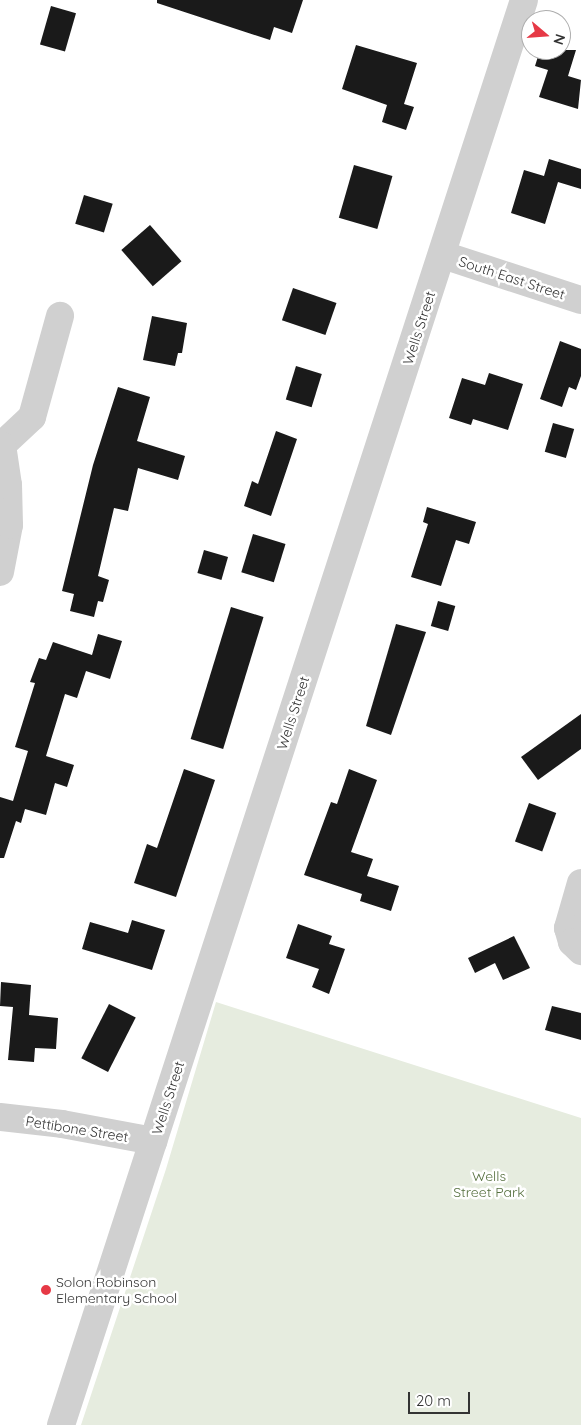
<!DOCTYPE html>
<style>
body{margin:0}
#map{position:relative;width:581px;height:1425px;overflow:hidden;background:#fff;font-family:Quicksand,sans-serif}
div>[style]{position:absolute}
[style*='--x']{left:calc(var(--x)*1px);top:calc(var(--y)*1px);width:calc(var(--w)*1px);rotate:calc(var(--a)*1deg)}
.green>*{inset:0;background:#e6ecdf}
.building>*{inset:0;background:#1a1a1a;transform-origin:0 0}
.minor>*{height:28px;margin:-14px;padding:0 14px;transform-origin:14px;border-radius:14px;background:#d0d0d0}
.dots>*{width:14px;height:14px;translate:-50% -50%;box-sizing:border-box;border:2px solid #fff;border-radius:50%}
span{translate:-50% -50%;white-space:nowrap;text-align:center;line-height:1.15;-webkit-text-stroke:5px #fff;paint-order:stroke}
.street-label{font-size:14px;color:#333}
.park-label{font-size:14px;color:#56703f}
.poi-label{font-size:14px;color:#333}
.left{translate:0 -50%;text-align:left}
.north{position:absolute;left:521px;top:10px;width:50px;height:50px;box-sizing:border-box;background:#fff;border:1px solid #adadad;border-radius:50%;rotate:108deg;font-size:14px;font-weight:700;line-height:20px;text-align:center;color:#333}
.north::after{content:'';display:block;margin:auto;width:18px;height:22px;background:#e63946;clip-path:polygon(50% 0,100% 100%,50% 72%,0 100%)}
.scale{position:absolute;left:408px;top:1392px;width:62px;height:22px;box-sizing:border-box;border:2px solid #333;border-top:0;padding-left:6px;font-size:15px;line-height:18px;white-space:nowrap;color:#333;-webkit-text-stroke:4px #fff;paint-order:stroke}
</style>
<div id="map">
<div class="green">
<div style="clip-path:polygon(216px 1002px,581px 1118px,581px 1425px,81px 1425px,166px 1169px)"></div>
</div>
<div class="building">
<div style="clip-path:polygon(157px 0,303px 0,292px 33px,274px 27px,270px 40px,157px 3px)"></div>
<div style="left:51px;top:6px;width:26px;height:40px;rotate:16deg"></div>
<div style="clip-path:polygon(356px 45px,417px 63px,404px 104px,414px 107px,406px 130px,382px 122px,387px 105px,342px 89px)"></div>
<div style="clip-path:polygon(540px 50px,576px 50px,568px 76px,581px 80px,578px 109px,539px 97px,548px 70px,535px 66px)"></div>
<div style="clip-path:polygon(549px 159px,581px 169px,581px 189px,558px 182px,545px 224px,511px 213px,524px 170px,544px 176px)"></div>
<div style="left:354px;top:165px;width:40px;height:55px;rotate:16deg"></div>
<div style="left:84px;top:195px;width:30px;height:30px;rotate:17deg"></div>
<div style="left:150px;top:225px;width:48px;height:38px;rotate:49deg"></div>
<div style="left:293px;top:288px;width:46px;height:34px;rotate:19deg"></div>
<div style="clip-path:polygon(152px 316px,187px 323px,182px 353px,178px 353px,175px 366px,143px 360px)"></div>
<div style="clip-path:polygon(560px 341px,581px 349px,581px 376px,576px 390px,569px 387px,562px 407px,540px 399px)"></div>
<div style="left:296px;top:366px;width:27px;height:35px;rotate:17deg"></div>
<div style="clip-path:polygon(489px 373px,523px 384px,508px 430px,473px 419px,471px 425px,449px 418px,462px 378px,485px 385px)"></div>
<div style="clip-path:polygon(118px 387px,150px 397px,137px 441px,185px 456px,178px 480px,138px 468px,128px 511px,114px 508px,98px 576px,109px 580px,103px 602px,98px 601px,94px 617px,70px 611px,74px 594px,62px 591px,93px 465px)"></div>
<div style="left:553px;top:423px;width:22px;height:30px;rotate:16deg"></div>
<div style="clip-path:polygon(276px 431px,297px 439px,271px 516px,244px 506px,252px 481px,258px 484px)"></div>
<div style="clip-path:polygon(427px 507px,476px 522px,469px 544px,456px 540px,441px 586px,411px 577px,428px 524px,423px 522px)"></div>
<div style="left:253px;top:534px;width:34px;height:40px;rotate:17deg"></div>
<div style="left:204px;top:550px;width:25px;height:24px;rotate:16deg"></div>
<div style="left:438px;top:601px;width:18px;height:26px;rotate:16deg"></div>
<div style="left:231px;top:607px;width:34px;height:138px;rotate:17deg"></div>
<div style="clip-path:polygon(396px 624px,426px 632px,391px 735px,366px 726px)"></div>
<div style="clip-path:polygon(98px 634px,122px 641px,110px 679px,86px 671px,77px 698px,65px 694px,46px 756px,74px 765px,67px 787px,55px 783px,46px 815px,25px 809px,21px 823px,16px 821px,4px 858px,0 858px,0 797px,13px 801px,28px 751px,15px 747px,35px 683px,30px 682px,39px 658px,46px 660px,53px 642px,92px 655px)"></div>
<div style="clip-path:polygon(581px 714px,581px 749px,538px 780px,521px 757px)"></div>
<div style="clip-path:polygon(184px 769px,215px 780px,176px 897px,134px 883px,147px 844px,157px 848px)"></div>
<div style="clip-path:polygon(349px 769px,377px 780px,351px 852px,373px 859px,367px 876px,399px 886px,391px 911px,360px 901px,362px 894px,304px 875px,331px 802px,337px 804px)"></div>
<div style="left:529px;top:803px;width:29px;height:41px;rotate:20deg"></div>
<div style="clip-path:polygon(132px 920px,165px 930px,152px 970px,82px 949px,90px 922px,128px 933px)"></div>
<div style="clip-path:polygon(298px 924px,332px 936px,329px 944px,345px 949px,329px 994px,312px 987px,319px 969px,286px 958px)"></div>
<div style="clip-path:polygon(514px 936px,530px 968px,503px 980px,495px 963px,475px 973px,468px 958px)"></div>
<div style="clip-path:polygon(1px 982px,31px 985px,29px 1015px,58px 1018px,56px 1049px,35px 1048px,34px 1062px,8px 1060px,13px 1007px,0 1006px)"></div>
<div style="left:109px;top:1004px;width:30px;height:61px;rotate:27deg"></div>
<div style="clip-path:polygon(552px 1006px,581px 1013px,581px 1040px,545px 1030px)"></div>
</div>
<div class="minor">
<div style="--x:443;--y:255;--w:145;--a:18.1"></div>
<div style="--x:2;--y:445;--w:41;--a:-43"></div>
<div style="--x:32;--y:417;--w:105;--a:-74.5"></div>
<div style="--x:0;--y:572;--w:48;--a:-79.2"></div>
<div style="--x:9;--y:525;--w:40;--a:-91.4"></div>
<div style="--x:8;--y:485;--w:40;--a:-98.5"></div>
<div style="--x:581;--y:883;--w:47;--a:106.1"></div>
<div style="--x:568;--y:928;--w:15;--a:74"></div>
<div style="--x:572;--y:942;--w:13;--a:45"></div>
<div style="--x:0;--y:1117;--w:62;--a:6.4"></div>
<div style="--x:62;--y:1124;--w:93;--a:10.6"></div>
<div style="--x:61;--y:1425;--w:1498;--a:-72"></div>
</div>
<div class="dots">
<div style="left:46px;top:1290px;background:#e63946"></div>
</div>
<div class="street-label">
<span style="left:512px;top:278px;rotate:18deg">South East Street</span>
<span style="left:419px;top:328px;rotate:-72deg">Wells Street</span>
<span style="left:293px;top:713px;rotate:-72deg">Wells Street</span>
<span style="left:168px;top:1098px;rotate:-72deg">Wells Street</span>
<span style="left:77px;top:1129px;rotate:9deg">Pettibone Street</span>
</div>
<div class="park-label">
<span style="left:489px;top:1184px">Wells<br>Street Park</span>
</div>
<div class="poi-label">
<span class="left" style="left:56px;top:1290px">Solon Robinson<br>Elementary School</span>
</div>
<div class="north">N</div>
<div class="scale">20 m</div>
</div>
